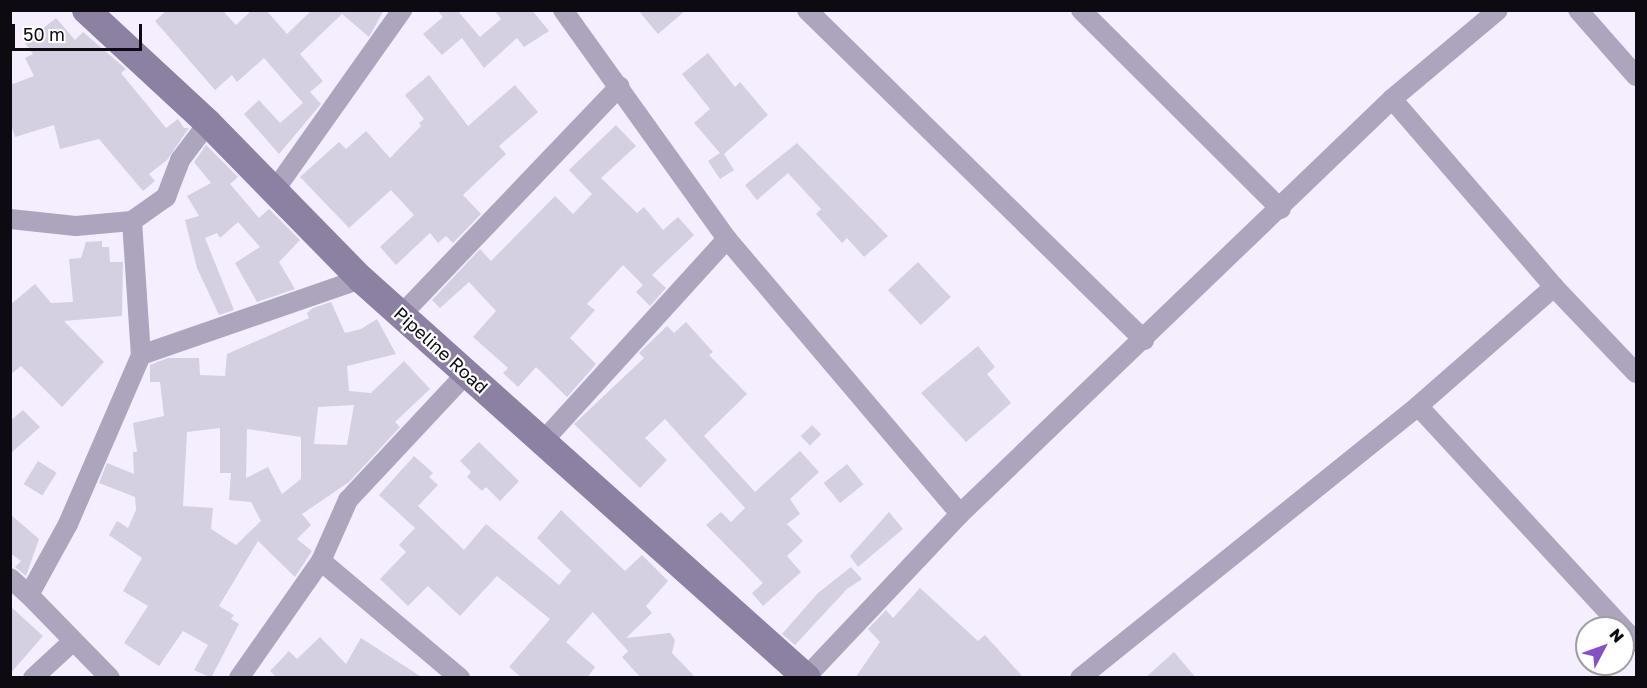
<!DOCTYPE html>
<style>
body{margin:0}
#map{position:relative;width:1647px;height:688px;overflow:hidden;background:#f4eefe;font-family:"Golos Text",sans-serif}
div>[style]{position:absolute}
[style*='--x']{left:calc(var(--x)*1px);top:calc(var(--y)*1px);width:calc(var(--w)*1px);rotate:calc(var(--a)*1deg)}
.building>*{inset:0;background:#d5cfe2;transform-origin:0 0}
.street>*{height:20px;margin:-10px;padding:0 10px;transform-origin:10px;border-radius:10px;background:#ada5bd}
.secondary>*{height:28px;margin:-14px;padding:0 14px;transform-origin:14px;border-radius:14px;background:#8c80a3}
span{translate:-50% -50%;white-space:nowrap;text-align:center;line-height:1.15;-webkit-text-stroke:4.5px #fff;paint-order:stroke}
.street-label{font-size:18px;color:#0d0b11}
.frame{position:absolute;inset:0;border:12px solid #0d0b11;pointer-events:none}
.north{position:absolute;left:1575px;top:616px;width:60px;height:60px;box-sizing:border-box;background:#fff;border:2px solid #9e9da0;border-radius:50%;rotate:49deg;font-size:16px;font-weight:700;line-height:24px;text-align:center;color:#0d0b11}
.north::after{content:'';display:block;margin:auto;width:21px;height:27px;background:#844fc7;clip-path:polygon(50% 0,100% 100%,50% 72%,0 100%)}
.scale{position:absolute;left:12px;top:24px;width:130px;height:27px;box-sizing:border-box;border:3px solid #0d0b11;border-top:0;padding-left:8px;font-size:18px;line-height:21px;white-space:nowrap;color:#0d0b11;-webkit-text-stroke:4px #fff;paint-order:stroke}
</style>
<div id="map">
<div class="building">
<div style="clip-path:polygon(167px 10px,222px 10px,236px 25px,252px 10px,266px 10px,287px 34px,312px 10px,384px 10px,369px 37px,342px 14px,300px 54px,323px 81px,310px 92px,321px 104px,279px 154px,244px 114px,259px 100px,280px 123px,303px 103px,264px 58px,237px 82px,232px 75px,215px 90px,155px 21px)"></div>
<div style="clip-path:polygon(437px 10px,457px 10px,480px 37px,501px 19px,494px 10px,532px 10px,549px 31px,524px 47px,517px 38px,484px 68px,462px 38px,442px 55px,423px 34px,443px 17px)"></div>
<div style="clip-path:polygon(638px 10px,686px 10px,658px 34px)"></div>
<div style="clip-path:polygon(56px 18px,75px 40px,83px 32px,126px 69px,121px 73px,166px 128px,178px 119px,184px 128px,189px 128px,167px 160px,149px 174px,155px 181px,143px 191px,99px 139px,60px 149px,54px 125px,15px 137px,10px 122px,10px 85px,34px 76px,25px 58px,33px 54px,25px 43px)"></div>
<div style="clip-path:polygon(708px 53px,735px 87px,740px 82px,768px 115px,724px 154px,734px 170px,720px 179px,708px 161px,720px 153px,694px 123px,710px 109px,682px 74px)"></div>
<div style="clip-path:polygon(429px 75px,468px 126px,515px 85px,538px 112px,499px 146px,506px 154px,463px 195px,481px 214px,453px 243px,446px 236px,438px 243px,430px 233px,396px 265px,380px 247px,414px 215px,391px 190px,349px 228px,300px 177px,339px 142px,346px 149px,366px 131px,390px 158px,421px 126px,419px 123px,424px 119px,405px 95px)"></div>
<div style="clip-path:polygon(616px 125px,636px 146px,601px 178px,637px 213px,644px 207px,663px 230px,678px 217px,694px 235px,652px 275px,666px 288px,650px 306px,636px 292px,643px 285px,623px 265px,587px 304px,595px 310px,570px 338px,596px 364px,567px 397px,536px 367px,518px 387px,503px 373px,508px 368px,473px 337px,496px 311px,469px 282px,440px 308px,432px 300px,480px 249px,491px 261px,555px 196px,573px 214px,592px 194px,569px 170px)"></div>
<div style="clip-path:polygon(797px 143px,888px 236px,864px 257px,847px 238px,842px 243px,816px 214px,821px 209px,788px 173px,757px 200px,745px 185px)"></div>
<div style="clip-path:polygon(206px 145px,238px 177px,230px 184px,259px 218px,269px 209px,300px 240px,279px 262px,295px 289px,257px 302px,235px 263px,260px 247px,238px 222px,220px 238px,217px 233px,205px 238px,234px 310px,219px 315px,197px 268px,185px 220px,199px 216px,187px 196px,211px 183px,194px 162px)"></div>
<div style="clip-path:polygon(102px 241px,102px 247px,109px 247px,110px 262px,123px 262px,122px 316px,64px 321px,104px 362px,62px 407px,21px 366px,10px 375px,10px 305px,35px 284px,51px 303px,73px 302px,69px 259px,81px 258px,86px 242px)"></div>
<div style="left:918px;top:262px;width:48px;height:41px;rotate:47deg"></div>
<div style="clip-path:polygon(evenodd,331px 302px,345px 333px,361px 329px,377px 319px,396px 354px,347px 366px,349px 391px,371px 393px,404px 361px,430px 389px,395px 422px,400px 427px,349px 482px,302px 514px,311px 525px,297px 539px,312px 551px,295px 577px,258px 541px,219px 606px,234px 615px,231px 619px,239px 624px,211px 678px,194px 670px,208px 645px,183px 631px,159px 666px,124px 643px,148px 606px,123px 591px,142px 558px,109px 535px,117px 521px,128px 528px,136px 510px,135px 497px,99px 483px,107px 463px,134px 474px,133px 452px,137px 452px,133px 423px,164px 416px,160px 382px,150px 382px,150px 365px,168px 358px,199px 358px,200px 375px,225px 376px,227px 354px,309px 318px,307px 313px,313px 308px,331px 302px,354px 405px,347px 445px,314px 444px,318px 407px,354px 405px,331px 302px,220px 428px,220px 473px,231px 473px,229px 500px,251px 502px,261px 521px,236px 545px,211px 529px,213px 508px,183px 506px,187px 432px,220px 428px,331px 302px,247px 429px,301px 437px,301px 479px,282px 494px,268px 467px,246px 478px,247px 429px)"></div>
<div style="clip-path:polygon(686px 322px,713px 352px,709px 355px,747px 394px,704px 436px,755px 492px,800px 451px,819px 472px,790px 499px,800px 514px,787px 524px,803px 541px,787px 556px,801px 572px,763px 606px,752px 593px,763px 583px,706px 525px,721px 512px,731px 522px,745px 508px,665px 419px,645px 438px,667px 460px,640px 488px,574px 424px,644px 358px,639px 353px,667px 326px,674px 333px)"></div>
<div style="clip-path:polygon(978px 346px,995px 367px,987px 374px,1011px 403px,966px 442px,921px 393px)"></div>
<div style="clip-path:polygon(23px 410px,40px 427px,10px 454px,10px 421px)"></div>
<div style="left:812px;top:425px;width:13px;height:16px;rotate:45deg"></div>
<div style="clip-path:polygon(479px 442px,519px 481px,500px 501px,486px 487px,482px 491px,467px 477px,471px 472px,460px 461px)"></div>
<div style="clip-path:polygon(414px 456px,433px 473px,429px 477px,438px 485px,418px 506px,464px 550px,486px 524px,559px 585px,571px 571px,537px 538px,561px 510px,625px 571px,642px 555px,668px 581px,646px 606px,652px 613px,626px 638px,670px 633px,675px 640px,672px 653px,696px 678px,641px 678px,622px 657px,628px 651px,593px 612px,566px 642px,595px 667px,587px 678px,522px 678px,509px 667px,550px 619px,497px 576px,460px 616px,428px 586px,408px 606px,380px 579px,406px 552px,399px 545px,415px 528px,379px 495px)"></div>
<div style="left:38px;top:461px;width:22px;height:27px;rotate:32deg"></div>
<div style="left:847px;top:464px;width:26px;height:30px;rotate:51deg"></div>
<div style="clip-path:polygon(889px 512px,903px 529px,858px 567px,850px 556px)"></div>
<div style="clip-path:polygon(10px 514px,39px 539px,26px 576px,15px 567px,21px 561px,10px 553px)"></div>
<div style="clip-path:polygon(851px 567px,862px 579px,847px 589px,795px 645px,782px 634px,818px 593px)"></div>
<div style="clip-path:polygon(920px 588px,978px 641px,985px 635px,1024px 678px,855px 678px,880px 642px,868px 629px,886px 610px,893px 618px)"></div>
<div style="clip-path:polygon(10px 606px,43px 636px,10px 674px)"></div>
<div style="clip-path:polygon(320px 637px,346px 664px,361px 638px,423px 678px,277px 678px,270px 671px,289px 651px,297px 659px)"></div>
<div style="clip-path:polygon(1174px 652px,1196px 678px,1145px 678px)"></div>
</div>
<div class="street">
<div style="--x:563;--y:10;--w:282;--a:54.4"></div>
<div style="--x:807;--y:10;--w:472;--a:44.4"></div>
<div style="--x:1081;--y:10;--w:282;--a:44.9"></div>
<div style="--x:1578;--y:10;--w:88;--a:48.7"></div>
<div style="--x:1392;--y:99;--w:248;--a:49.2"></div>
<div style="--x:1554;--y:287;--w:119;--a:46.4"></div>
<div style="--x:274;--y:191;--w:222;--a:-54.7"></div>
<div style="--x:10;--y:219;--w:66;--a:6.1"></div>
<div style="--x:76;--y:226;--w:56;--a:-5.1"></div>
<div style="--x:132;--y:221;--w:42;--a:-35.2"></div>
<div style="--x:166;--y:197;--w:40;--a:-69"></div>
<div style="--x:180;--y:160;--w:46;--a:-52.9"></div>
<div style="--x:132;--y:221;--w:134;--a:86.2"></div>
<div style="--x:402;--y:314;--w:315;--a:-46.3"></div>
<div style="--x:1418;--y:406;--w:321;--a:47.3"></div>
<div style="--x:544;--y:440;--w:272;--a:-47.7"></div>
<div style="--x:727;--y:239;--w:360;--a:49.7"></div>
<div style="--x:321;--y:561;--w:182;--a:40.1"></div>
<div style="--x:10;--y:578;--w:25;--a:42"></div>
<div style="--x:806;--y:677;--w:224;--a:-46.6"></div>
<div style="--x:960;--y:514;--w:599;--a:-43.85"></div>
<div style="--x:1392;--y:99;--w:138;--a:-40"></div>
<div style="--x:33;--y:678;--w:53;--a:-42.7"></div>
<div style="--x:110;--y:678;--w:116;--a:-134.3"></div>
<div style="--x:29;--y:595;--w:81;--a:-61.2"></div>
<div style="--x:68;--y:524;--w:184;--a:-66.6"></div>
<div style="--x:141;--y:355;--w:233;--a:-19.1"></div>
<div style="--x:239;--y:678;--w:143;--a:-55"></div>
<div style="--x:321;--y:561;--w:67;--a:-66.1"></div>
<div style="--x:348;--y:500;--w:173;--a:-46.9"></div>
<div style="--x:1080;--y:678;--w:434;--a:-38.8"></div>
<div style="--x:1418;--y:406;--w:181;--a:-41.2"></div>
</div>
<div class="secondary">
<div style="--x:86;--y:10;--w:166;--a:42.8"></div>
<div style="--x:208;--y:123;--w:219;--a:45.6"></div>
<div style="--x:361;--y:279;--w:598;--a:41.82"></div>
</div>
<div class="street-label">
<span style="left:441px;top:350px;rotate:42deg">Pipeline Road</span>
</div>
<div class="frame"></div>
<div class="north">N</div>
<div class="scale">50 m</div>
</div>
